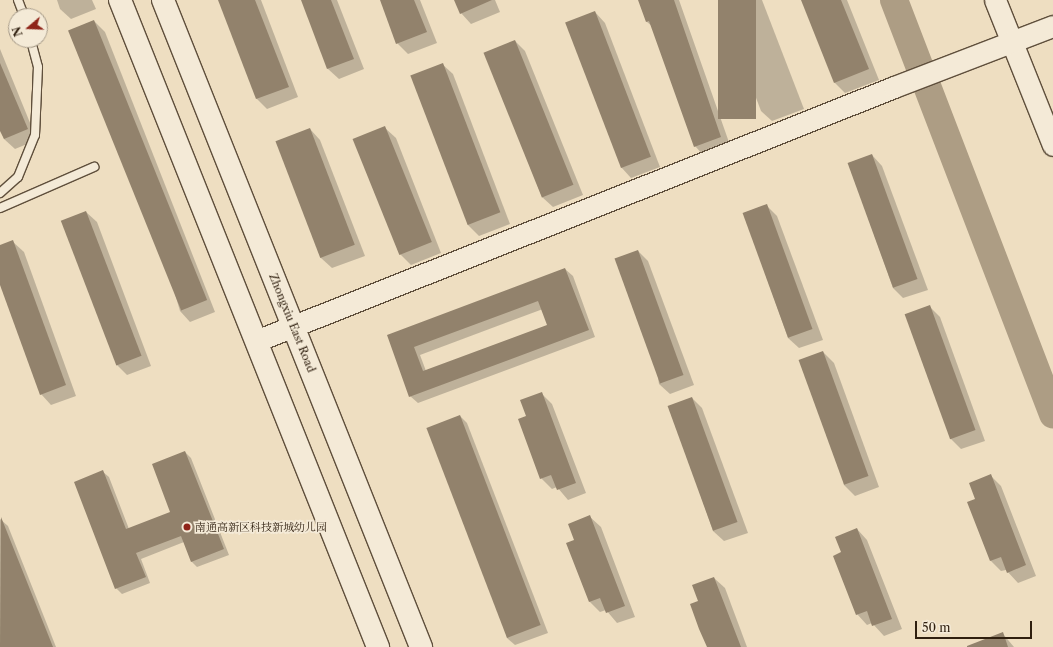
<!DOCTYPE html>
<meta charset="utf-8">
<style>
body{margin:0}
#map{position:relative;width:1053px;height:647px;overflow:hidden;background:#eedec1;font-family:"Libre Caslon Text","Noto Serif SC",serif}
div>[style]{position:absolute}
[style*='--x']{left:calc(var(--x)*1px);top:calc(var(--y)*1px);width:calc(var(--w)*1px);rotate:calc(var(--a)*1deg)}
.shadow>*{inset:0;background:#0003}
.river>*{height:28px;margin:-14px;padding:0 14px;transform-origin:14px;border-radius:14px;background:#ad9d84}
.building>*{inset:0;background:#92826c;transform-origin:0 0}
.roads{filter:drop-shadow(1px 0 #5f4f3c) drop-shadow(-1px 0 #5f4f3c) drop-shadow(0 1px #5f4f3c) drop-shadow(0 -1px #5f4f3c)}
.service>*{height:8px;margin:-4px;padding:0 4px;transform-origin:4px;border-radius:4px;background:#f4ead7}
.tertiary>*{height:21px;margin:-10.5px;padding:0 10.5px;transform-origin:10.5px;border-radius:10.5px;background:#f4ead7}
.secondary>*{height:22px;margin:-11px;padding:0 11px;transform-origin:11px;border-radius:11px;background:#f4ead7}
.dots>*{width:11px;height:11px;translate:-50% -50%;box-sizing:border-box;border:2px solid #f4ead7;border-radius:50%}
span{translate:-50% -50%;white-space:nowrap;text-align:center;line-height:1.15;-webkit-text-stroke:3.5px #f4ead7;paint-order:stroke}
.street-label{font-size:11px;color:#2f1f0f}
.poi-label{font-size:11px;color:#2f1f0f}
.left{translate:0 -50%;text-align:left}
.north{position:absolute;left:8px;top:8px;width:40px;height:40px;box-sizing:border-box;background:#f4ead7;border:1px solid #a59987;border-radius:50%;rotate:251deg;font-size:11px;font-weight:700;line-height:16px;text-align:center;color:#2f1f0f}
.north::after{content:'';display:block;margin:auto;width:14px;height:18px;background:#8f2418;clip-path:polygon(50% 0,100% 100%,50% 72%,0 100%)}
.scale{position:absolute;left:915px;top:621px;width:117px;height:18px;box-sizing:border-box;border:2px solid #2f1f0f;border-top:0;padding-left:5px;font-size:12px;line-height:14px;white-space:nowrap;color:#2f1f0f;-webkit-text-stroke:3px #f4ead7;paint-order:stroke}
</style>
<div id="map">
<div class="shadow">
<div style="clip-path:polygon(57px 0,92px 0,96px 9px,71px 19px,60px 9px)"></div>
<div style="clip-path:polygon(219px 0,261px 0,298px 97px,267px 109px,257px 99px)"></div>
<div style="clip-path:polygon(302px 0,337px 0,364px 69px,339px 79px,328px 69px)"></div>
<div style="clip-path:polygon(381px 0,420px 0,437px 43px,408px 54px,397px 43px)"></div>
<div style="clip-path:polygon(455px 0,495px 0,500px 12px,471px 24px,461px 13px)"></div>
<div style="clip-path:polygon(639px 0,679px 0,731px 148px,705px 157px,695px 146px,653px 27px,647px 22px)"></div>
<div style="clip-path:polygon(719px 0,762px 0,804px 109px,772px 121px,761px 111px)"></div>
<div style="clip-path:polygon(802px 0,847px 0,879px 80px,845px 93px,835px 83px)"></div>
<div style="clip-path:polygon(595px 12px,605px 23px,660px 167px,631px 178px,621px 167px)"></div>
<div style="clip-path:polygon(94px 21px,105px 32px,215px 312px,190px 322px,180px 311px)"></div>
<div style="clip-path:polygon(515px 41px,525px 51px,583px 195px,553px 207px,542px 197px,485px 53px)"></div>
<div style="clip-path:polygon(0 49px,37px 140px,15px 149px,4px 139px,0 128px)"></div>
<div style="clip-path:polygon(442px 64px,453px 74px,510px 224px,479px 236px,468px 225px)"></div>
<div style="clip-path:polygon(385px 128px,396px 138px,441px 253px,411px 265px,400px 254px)"></div>
<div style="clip-path:polygon(310px 129px,320px 140px,365px 256px,332px 268px,321px 258px)"></div>
<div style="clip-path:polygon(872px 155px,882px 166px,928px 290px,903px 298px,893px 288px,849px 163px)"></div>
<div style="clip-path:polygon(766px 205px,777px 216px,823px 340px,799px 348px,788px 338px,744px 213px)"></div>
<div style="clip-path:polygon(86px 212px,97px 222px,151px 366px,127px 375px,117px 365px)"></div>
<div style="clip-path:polygon(13px 242px,24px 252px,76px 396px,51px 405px,41px 394px,0 282px,0 246px)"></div>
<div style="clip-path:polygon(638px 251px,648px 261px,694px 385px,670px 394px,659px 384px)"></div>
<div style="clip-path:polygon(evenodd,565px 269px,573px 276px,595px 337px,418px 403px,410px 396px,388px 336px,565px 269px,543px 309px,549px 325px,426px 371px,420px 355px,543px 309px)"></div>
<div style="clip-path:polygon(929px 306px,940px 317px,985px 441px,961px 449px,951px 439px,907px 315px)"></div>
<div style="clip-path:polygon(823px 352px,834px 363px,879px 487px,855px 496px,844px 485px)"></div>
<div style="clip-path:polygon(541px 393px,552px 404px,586px 493px,568px 500px,557px 487px,552px 489px,541px 478px,527px 417px)"></div>
<div style="clip-path:polygon(692px 398px,702px 408px,748px 533px,724px 541px,713px 531px,670px 406px)"></div>
<div style="clip-path:polygon(460px 416px,467px 423px,548px 633px,515px 645px,507px 638px)"></div>
<div style="clip-path:polygon(185px 452px,191px 458px,229px 555px,197px 567px,192px 562px,184px 542px,141px 559px,150px 583px,122px 594px,116px 588px,103px 472px,109px 477px,129px 529px,172px 513px)"></div>
<div style="clip-path:polygon(991px 476px,1001px 486px,1036px 576px,1018px 583px,1006px 570px,1001px 571px,991px 561px,976px 499px)"></div>
<div style="clip-path:polygon(590px 517px,601px 527px,635px 617px,617px 623px,606px 610px,600px 612px,590px 602px,576px 540px)"></div>
<div style="clip-path:polygon(0 519px,8px 526px,56px 647px,0 647px)"></div>
<div style="clip-path:polygon(857px 529px,867px 540px,902px 629px,884px 636px,872px 623px,867px 625px,857px 614px,842px 553px)"></div>
<div style="clip-path:polygon(714px 578px,725px 588px,747px 647px,708px 647px,700px 602px)"></div>
<div style="clip-path:polygon(1003px 634px,1014px 647px,986px 647px)"></div>
</div>
<div class="river">
<div style="--x:894;--y:0;--w:444;--a:69"></div>
</div>
<div class="building">
<div style="clip-path:polygon(218px 0,255px 0,289px 87px,256px 99px)"></div>
<div style="clip-path:polygon(301px 0,331px 0,354px 59px,327px 69px)"></div>
<div style="clip-path:polygon(380px 0,414px 0,427px 32px,396px 44px)"></div>
<div style="clip-path:polygon(454px 0,492px 0,460px 14px)"></div>
<div style="clip-path:polygon(638px 0,674px 0,721px 137px,694px 147px,649px 21px,646px 22px)"></div>
<div style="left:718px;top:0;width:38px;height:119px"></div>
<div style="clip-path:polygon(801px 0,841px 0,869px 69px,834px 83px)"></div>
<div style="left:595px;top:11px;width:156px;height:32px;rotate:69deg"></div>
<div style="left:94px;top:20px;width:302px;height:28px;rotate:68deg"></div>
<div style="left:515px;top:40px;width:156px;height:34px;rotate:68deg"></div>
<div style="clip-path:polygon(0 63px,28px 129px,4px 139px,0 131px)"></div>
<div style="left:443px;top:63px;width:160px;height:35px;rotate:69deg"></div>
<div style="left:385px;top:126px;width:125px;height:35px;rotate:68deg"></div>
<div style="left:310px;top:128px;width:125px;height:37px;rotate:69deg"></div>
<div style="left:872px;top:154px;width:133px;height:26px;rotate:70deg"></div>
<div style="left:767px;top:204px;width:133px;height:26px;rotate:70deg"></div>
<div style="left:86px;top:211px;width:155px;height:27px;rotate:69deg"></div>
<div style="clip-path:polygon(13px 240px,66px 385px,40px 395px,0 285px,0 245px)"></div>
<div style="left:638px;top:250px;width:133px;height:25px;rotate:70deg"></div>
<div style="clip-path:polygon(evenodd,565px 268px,589px 330px,409px 397px,387px 335px,565px 268px,538px 301px,547px 325px,423px 371px,414px 347px,538px 301px)"></div>
<div style="left:930px;top:305px;width:133px;height:27px;rotate:70deg"></div>
<div style="left:823px;top:351px;width:133px;height:26px;rotate:70deg"></div>
<div style="clip-path:polygon(542px 392px,576px 483px,557px 490px,551px 475px,540px 479px,518px 419px,526px 416px,520px 400px)"></div>
<div style="left:692px;top:397px;width:133px;height:26px;rotate:70deg"></div>
<div style="left:460px;top:415px;width:225px;height:36px;rotate:69deg"></div>
<div style="clip-path:polygon(185px 451px,224px 549px,191px 562px,181px 536px,136px 553px,146px 577px,115px 589px,74px 482px,103px 470px,126px 529px,170px 512px,152px 464px)"></div>
<div style="clip-path:polygon(991px 474px,1026px 565px,1007px 573px,1001px 557px,990px 561px,967px 502px,975px 499px,969px 483px)"></div>
<div style="clip-path:polygon(590px 515px,625px 606px,606px 613px,600px 598px,589px 602px,566px 543px,574px 540px,568px 524px)"></div>
<div style="clip-path:polygon(1px 517px,53px 647px,0 647px)"></div>
<div style="clip-path:polygon(857px 528px,892px 619px,872px 626px,867px 611px,856px 615px,833px 556px,841px 552px,835px 537px)"></div>
<div style="clip-path:polygon(714px 577px,741px 647px,707px 647px,699px 629px,690px 604px,698px 601px,692px 585px)"></div>
<div style="clip-path:polygon(1003px 632px,1008px 647px,967px 647px,967px 646px)"></div>
</div>
<div class="roads">
<div class="service">
<div style="--x:18;--y:0;--w:17;--a:69"></div>
<div style="--x:0;--y:193;--w:24;--a:-42"></div>
<div style="--x:18;--y:177;--w:45;--a:-68"></div>
<div style="--x:35;--y:135;--w:68;--a:-87.5"></div>
<div style="--x:38;--y:67;--w:28;--a:-105"></div>
<div style="--x:0;--y:208;--w:103;--a:-23.6"></div>
</div>
<div class="tertiary">
<div style="--x:995;--y:0;--w:156;--a:68.2"></div>
<div style="--x:256;--y:341;--w:687;--a:-21.71"></div>
<div style="--x:894;--y:87;--w:170;--a:-21"></div>
</div>
<div class="secondary">
<div style="--x:120;--y:0;--w:697;--a:68.26"></div>
<div style="--x:163;--y:0;--w:697;--a:68.26"></div>
</div>
</div>
<div class="dots">
<div style="left:187px;top:527px;background:#8f2418"></div>
</div>
<div class="street-label">
<span style="left:292px;top:323px;rotate:68deg">Zhongxiu East Road</span>
</div>
<div class="poi-label">
<span class="left" style="left:195px;top:527px">南通高新区科技新城幼儿园</span>
</div>
<div class="north">N</div>
<div class="scale">50 m</div>
</div>
